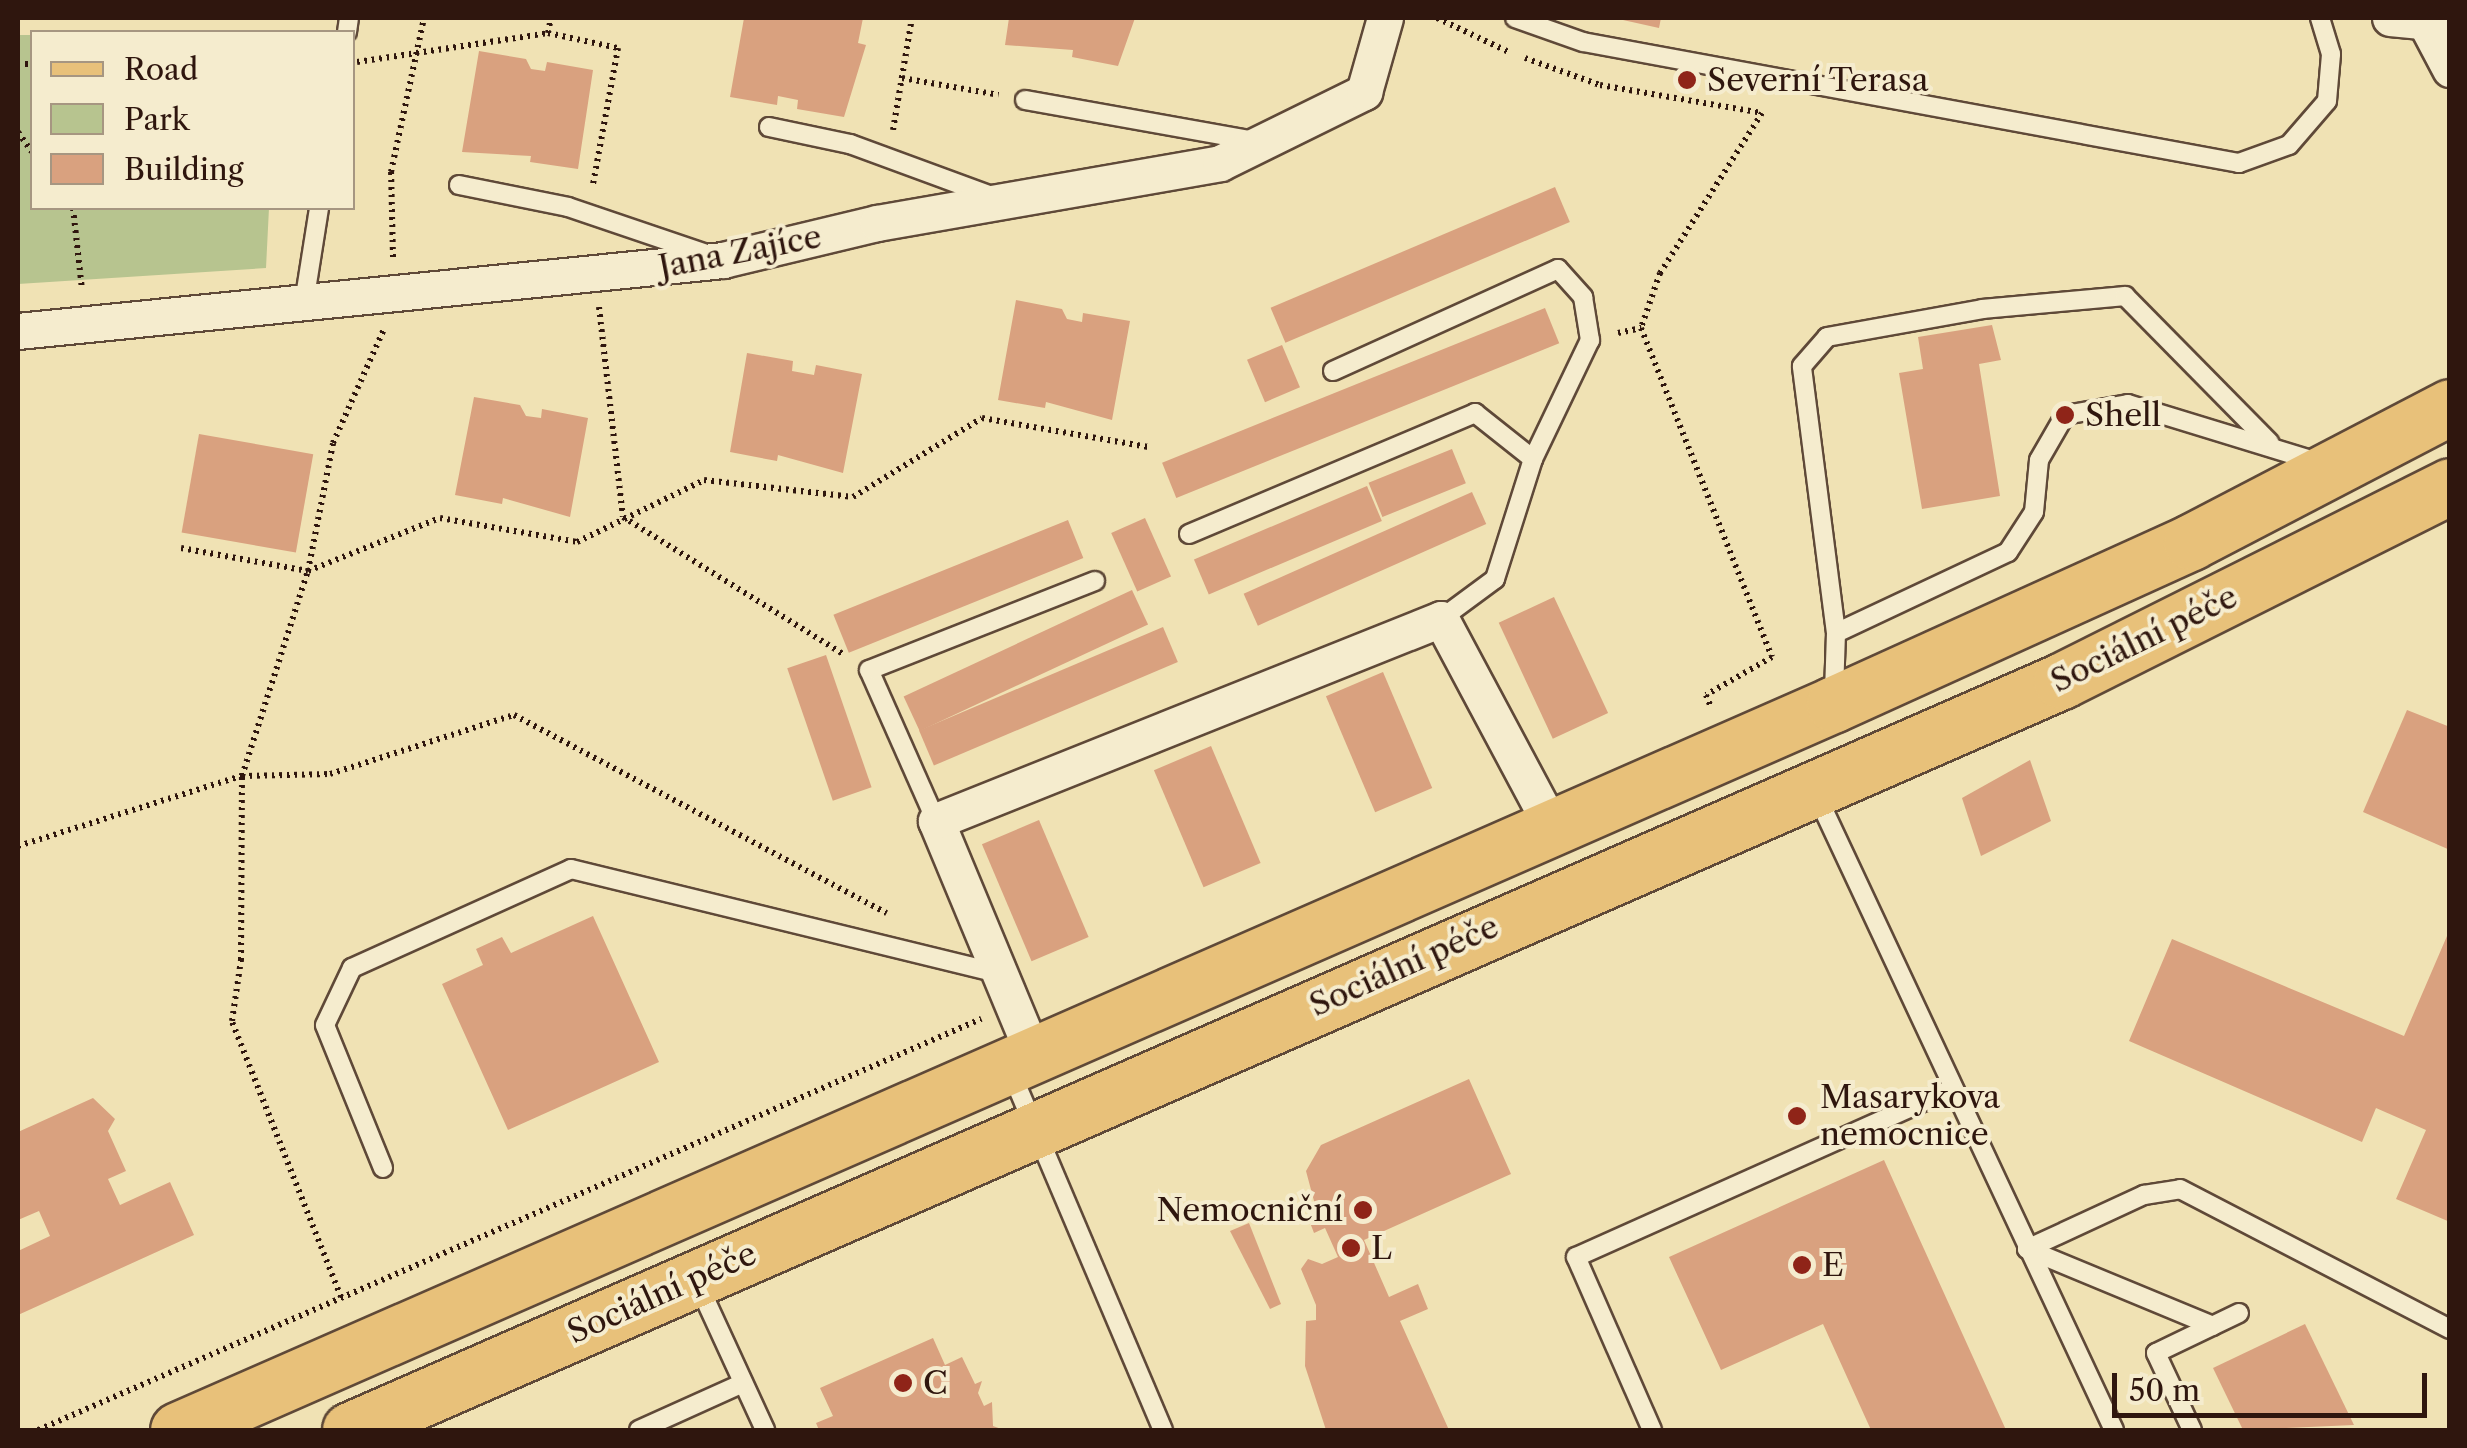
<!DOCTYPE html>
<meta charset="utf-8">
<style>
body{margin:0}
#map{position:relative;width:2467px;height:1448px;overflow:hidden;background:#f0e2b4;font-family:"Libre Caslon Text",serif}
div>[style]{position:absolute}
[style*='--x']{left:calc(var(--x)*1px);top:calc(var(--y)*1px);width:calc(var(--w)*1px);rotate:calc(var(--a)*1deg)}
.green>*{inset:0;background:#b7c48f}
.building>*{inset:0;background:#d9a17f;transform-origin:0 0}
.path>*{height:6px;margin-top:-3px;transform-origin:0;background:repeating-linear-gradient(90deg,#2f160e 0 2.5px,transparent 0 7.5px)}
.roads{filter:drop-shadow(2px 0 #5f4938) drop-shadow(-2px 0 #5f4938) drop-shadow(0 2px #5f4938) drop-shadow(0 -2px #5f4938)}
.lane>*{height:18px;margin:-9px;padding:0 9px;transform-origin:9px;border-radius:9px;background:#f5ecce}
.street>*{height:35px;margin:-17.5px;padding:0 17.5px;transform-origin:17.5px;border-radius:17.5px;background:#f5ecce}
.primary>*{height:55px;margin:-27.5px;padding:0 27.5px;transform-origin:27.5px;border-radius:27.5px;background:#e8c17a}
.dots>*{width:28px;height:28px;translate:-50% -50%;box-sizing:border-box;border:5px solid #f5ecce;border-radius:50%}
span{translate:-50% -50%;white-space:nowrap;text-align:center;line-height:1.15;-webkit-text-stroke:8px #f5ecce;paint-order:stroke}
.poi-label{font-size:32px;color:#2f160e}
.left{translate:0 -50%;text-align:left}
.right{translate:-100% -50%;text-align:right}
.street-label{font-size:32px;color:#2f160e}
.frame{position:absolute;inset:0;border:20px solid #2f160e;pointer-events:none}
.legend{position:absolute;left:30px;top:30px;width:325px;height:180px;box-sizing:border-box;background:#f5ecce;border:2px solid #a69681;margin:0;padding:12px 18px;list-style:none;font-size:30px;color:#2f160e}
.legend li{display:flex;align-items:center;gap:20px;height:50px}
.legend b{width:50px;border:2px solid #a69681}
.scale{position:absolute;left:2112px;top:1373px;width:315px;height:45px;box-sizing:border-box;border:5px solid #2f160e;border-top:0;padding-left:12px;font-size:30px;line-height:35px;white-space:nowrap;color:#2f160e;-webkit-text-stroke:8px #f5ecce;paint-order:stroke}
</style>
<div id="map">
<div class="green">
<div style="clip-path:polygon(18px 35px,32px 35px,32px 208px,269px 208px,266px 268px,18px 284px)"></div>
</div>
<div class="building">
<div style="clip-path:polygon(744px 18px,863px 18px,858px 43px,866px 45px,844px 117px,797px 109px,798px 100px,778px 96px,777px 105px,730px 97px)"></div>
<div style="clip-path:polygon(1009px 18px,1135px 18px,1118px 66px,1072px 57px,1073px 50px,1005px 45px)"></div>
<div style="clip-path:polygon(1614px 18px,1661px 18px,1659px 28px)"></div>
<div style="clip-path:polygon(479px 51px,526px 59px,531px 69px,545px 71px,547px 62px,593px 70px,578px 169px,530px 162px,531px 156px,462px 152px)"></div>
<div style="left:1555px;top:187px;width:38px;height:309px;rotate:67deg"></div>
<div style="clip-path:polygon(1016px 300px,1062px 309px,1067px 319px,1082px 322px,1083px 313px,1130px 321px,1112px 420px,1046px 402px,1045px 408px,998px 400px)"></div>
<div style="left:1545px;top:308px;width:38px;height:413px;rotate:68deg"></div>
<div style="clip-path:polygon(1992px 325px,2001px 360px,1979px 364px,2000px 496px,1922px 509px,1899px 373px,1923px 369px,1918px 337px)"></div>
<div style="left:1282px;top:345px;width:46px;height:38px;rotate:67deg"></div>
<div style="clip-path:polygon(747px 353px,793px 361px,792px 371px,814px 375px,816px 365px,862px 374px,843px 473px,778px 455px,777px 461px,730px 452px)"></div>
<div style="clip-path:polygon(474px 397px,520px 405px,526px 416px,541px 418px,542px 409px,588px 418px,570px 517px,503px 498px,502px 504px,455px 495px)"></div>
<div style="left:199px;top:434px;width:116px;height:100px;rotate:10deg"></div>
<div style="left:1452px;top:449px;width:37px;height:90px;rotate:68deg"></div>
<div style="left:1367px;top:486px;width:38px;height:188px;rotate:67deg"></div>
<div style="left:1472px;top:492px;width:35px;height:250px;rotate:66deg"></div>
<div style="left:1145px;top:518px;width:64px;height:37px;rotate:66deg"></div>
<div style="left:1068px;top:520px;width:41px;height:253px;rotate:68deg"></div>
<div style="left:1132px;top:590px;width:38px;height:252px;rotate:65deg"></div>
<div style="left:1554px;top:597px;width:128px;height:61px;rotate:65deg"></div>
<div style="left:1163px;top:627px;width:38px;height:265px;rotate:67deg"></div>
<div style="left:826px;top:655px;width:140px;height:41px;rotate:71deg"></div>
<div style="left:1383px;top:672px;width:126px;height:62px;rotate:67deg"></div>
<div style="clip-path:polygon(2407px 710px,2450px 727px,2450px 850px,2363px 812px)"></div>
<div style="left:1211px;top:746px;width:127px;height:62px;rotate:67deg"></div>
<div style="clip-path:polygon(2030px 760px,2051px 821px,1981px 856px,1962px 798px)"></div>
<div style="left:1039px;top:820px;width:127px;height:62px;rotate:67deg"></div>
<div style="clip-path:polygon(593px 916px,659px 1062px,508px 1130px,442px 984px,483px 965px,476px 949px,502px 937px,511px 953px)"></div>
<div style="clip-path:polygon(2450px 929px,2450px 1222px,2396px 1199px,2426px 1130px,2376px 1108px,2362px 1142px,2129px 1041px,2172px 939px,2404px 1036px)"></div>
<div style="clip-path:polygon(1469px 1079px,1511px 1174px,1364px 1240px,1389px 1297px,1418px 1284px,1428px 1309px,1400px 1321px,1449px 1430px,1326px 1430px,1305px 1366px,1306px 1321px,1316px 1320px,1316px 1305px,1301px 1269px,1308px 1259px,1322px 1264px,1338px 1257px,1325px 1228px,1314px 1233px,1309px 1220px,1318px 1216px,1306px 1171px,1321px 1145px)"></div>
<div style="clip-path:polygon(93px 1098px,115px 1119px,108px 1131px,126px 1171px,108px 1179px,120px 1205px,170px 1182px,194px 1235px,18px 1315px,18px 1251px,50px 1236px,39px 1211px,18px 1220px,18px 1132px)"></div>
<div style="clip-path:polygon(1884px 1160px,1919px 1238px,2006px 1430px,1871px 1430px,1823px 1324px,1721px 1370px,1669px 1257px)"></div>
<div style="clip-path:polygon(1249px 1223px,1281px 1304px,1270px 1309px,1230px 1231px)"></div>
<div style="clip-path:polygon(2305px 1324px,2354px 1425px,2243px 1430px,2213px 1368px)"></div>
<div style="clip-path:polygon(933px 1338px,945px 1365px,962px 1357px,975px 1384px,982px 1381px,978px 1393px,984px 1406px,992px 1402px,993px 1426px,1004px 1430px,819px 1430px,816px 1423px,833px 1416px,820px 1388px)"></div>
</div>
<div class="path">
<div style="--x:1437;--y:18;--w:80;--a:25.3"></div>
<div style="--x:548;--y:33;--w:72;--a:12.1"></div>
<div style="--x:618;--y:48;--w:138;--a:100.4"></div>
<div style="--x:1525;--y:58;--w:80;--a:19.8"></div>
<div style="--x:1600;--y:85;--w:164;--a:9.8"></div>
<div style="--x:1762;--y:113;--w:190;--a:122.5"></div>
<div style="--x:1660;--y:273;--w:58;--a:109.1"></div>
<div style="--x:1641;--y:328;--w:354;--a:68.3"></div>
<div style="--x:1772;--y:657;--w:76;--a:150.1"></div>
<div style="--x:1706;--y:695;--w:11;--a:68"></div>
<div style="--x:357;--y:62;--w:193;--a:-8.6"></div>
<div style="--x:548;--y:33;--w:15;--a:-79"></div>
<div style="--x:18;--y:64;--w:14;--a:0"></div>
<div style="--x:902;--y:78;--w:98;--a:9.9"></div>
<div style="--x:893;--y:130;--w:114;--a:-80.4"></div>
<div style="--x:18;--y:132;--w:24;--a:55"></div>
<div style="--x:73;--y:208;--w:81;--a:83.7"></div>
<div style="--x:393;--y:257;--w:85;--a:-91.3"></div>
<div style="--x:391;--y:172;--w:157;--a:-77.9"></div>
<div style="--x:599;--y:307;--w:211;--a:83.5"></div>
<div style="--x:623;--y:517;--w:261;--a:31.9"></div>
<div style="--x:1618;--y:333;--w:24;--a:-12"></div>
<div style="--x:181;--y:548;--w:129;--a:10.3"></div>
<div style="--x:308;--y:571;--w:142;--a:-21.9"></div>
<div style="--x:440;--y:518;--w:139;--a:9.9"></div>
<div style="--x:577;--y:542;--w:141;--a:-26"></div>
<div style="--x:704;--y:480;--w:150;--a:6.5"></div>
<div style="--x:853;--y:497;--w:151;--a:-31.5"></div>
<div style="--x:982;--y:418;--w:169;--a:9.9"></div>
<div style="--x:18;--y:846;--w:235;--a:-17.4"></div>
<div style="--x:242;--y:776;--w:88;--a:-1.3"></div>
<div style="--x:330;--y:774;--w:193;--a:-17.8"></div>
<div style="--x:514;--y:715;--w:422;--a:28"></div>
<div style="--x:341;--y:1297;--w:297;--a:-111.6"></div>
<div style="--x:232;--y:1021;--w:62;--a:-81.6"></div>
<div style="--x:241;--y:960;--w:184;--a:-89.7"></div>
<div style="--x:242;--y:776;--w:215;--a:-72.2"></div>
<div style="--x:308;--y:571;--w:130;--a:-78.9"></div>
<div style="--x:333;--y:443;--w:123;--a:-65.9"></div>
<div style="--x:38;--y:1430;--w:1029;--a:-23.55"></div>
</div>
<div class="roads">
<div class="lane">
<div style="--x:1515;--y:18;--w:72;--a:19.4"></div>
<div style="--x:1583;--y:42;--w:667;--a:10.45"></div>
<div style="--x:2239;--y:163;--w:53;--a:-19.8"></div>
<div style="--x:2289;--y:145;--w:58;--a:-49.2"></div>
<div style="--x:2327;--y:101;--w:47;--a:-85.1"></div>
<div style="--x:2331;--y:54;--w:38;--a:-107"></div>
<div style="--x:347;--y:32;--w:14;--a:-82"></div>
<div style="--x:1025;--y:100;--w:235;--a:10.1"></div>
<div style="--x:769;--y:127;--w:83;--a:11.9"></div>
<div style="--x:850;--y:144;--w:150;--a:20.2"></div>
<div style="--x:459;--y:185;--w:111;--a:11.4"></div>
<div style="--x:568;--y:207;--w:144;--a:18.7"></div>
<div style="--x:304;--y:303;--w:96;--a:-81"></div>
<div style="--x:1333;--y:371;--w:247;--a:-24.4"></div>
<div style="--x:1558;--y:269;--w:38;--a:48"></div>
<div style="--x:1583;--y:297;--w:44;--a:80.8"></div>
<div style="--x:1590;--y:340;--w:132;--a:115.6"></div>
<div style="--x:1189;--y:534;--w:311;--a:-22.9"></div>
<div style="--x:1475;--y:413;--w:74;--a:38.4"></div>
<div style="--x:1533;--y:459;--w:126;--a:107.6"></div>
<div style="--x:1495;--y:579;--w:67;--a:143.5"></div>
<div style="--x:1836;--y:633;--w:269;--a:-97.3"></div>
<div style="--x:1802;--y:366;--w:38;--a:-49"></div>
<div style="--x:1827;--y:337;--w:158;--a:-10.2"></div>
<div style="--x:1982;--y:309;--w:144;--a:-5.2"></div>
<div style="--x:2125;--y:296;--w:206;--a:45.4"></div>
<div style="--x:1834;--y:693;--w:60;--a:-88.1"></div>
<div style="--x:1836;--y:633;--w:190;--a:-25.2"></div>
<div style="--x:2008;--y:552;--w:48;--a:-57"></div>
<div style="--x:2034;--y:512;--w:52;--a:-84.5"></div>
<div style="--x:2039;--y:460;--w:52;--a:-60"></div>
<div style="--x:2065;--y:415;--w:64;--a:-9.9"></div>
<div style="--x:2128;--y:404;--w:202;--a:17"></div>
<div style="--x:1817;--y:796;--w:700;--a:64.9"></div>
<div style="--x:936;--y:821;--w:165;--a:-113.9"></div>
<div style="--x:869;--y:670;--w:243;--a:-21.5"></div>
<div style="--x:1011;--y:1072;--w:389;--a:67"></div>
<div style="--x:383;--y:1168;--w:154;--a:-112.1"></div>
<div style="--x:325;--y:1025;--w:63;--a:-64.7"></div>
<div style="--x:352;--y:968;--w:240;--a:-24.3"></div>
<div style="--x:571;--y:869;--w:440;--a:13.7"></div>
<div style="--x:2027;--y:1249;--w:129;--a:-24.8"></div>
<div style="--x:2144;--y:1195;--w:36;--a:-9"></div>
<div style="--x:2180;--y:1189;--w:304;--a:27.4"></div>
<div style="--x:2027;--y:1249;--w:201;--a:22.5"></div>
<div style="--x:698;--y:1284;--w:161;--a:65.3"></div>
<div style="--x:639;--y:1430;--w:114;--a:-24.3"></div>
<div style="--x:1652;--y:1430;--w:189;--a:-113.7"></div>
<div style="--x:1576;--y:1257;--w:411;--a:-24.1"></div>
<div style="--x:2192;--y:1430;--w:85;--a:-115.1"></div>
<div style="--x:2156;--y:1353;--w:92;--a:-25.7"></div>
</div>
<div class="street">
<div style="--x:2390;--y:18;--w:60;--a:5.7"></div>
<div style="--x:2423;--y:18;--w:58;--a:62.1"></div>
<div style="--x:18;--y:331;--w:709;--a:-5.75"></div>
<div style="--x:723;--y:260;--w:158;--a:-13.5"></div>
<div style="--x:877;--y:223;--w:348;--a:-9.9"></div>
<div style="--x:1220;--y:163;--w:161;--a:-26.2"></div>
<div style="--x:1364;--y:92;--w:77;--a:-74.2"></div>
<div style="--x:1034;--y:1056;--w:255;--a:-112.6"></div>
<div style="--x:936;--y:821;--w:544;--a:-21.8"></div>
<div style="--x:1441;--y:619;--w:238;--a:61.9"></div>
</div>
<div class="primary">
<div style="--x:178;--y:1430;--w:1808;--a:-23.67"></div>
<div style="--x:1834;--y:704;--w:392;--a:-24.4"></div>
<div style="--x:2191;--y:542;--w:292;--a:-27.5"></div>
<div style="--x:350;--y:1430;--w:1868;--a:-23.64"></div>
<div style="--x:2061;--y:681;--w:435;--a:-26.6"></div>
</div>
</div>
<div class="dots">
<div style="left:1687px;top:80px;background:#8f2418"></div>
<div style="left:2065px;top:415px;background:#8f2418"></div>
<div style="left:1797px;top:1116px;background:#8f2418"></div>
<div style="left:1363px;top:1210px;background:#8f2418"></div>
<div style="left:1351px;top:1248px;background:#8f2418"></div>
<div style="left:1802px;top:1265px;background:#8f2418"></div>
<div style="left:903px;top:1383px;background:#8f2418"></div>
</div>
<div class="poi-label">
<span class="left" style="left:1707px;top:80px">Severní Terasa</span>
<span class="left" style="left:2085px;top:415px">Shell</span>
<span class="left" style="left:1820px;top:1116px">Masarykova<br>nemocnice</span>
<span class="right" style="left:1343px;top:1210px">Nemocniční</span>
<span class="left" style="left:1371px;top:1248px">L</span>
<span class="left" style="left:1822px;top:1265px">E</span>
<span class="left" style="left:923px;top:1383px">C</span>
</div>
<div class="street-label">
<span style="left:740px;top:252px;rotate:-11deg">Jana Zajíce</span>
<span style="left:2144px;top:639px;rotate:-26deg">Sociální péče</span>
<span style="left:1404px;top:966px;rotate:-24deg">Sociální péče</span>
<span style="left:662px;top:1293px;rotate:-24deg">Sociální péče</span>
</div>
<div class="frame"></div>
<ul class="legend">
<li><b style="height:12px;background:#e8c17a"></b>Road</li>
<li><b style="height:28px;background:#b7c48f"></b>Park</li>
<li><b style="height:28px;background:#d9a17f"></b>Building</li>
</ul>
<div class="scale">50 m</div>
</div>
